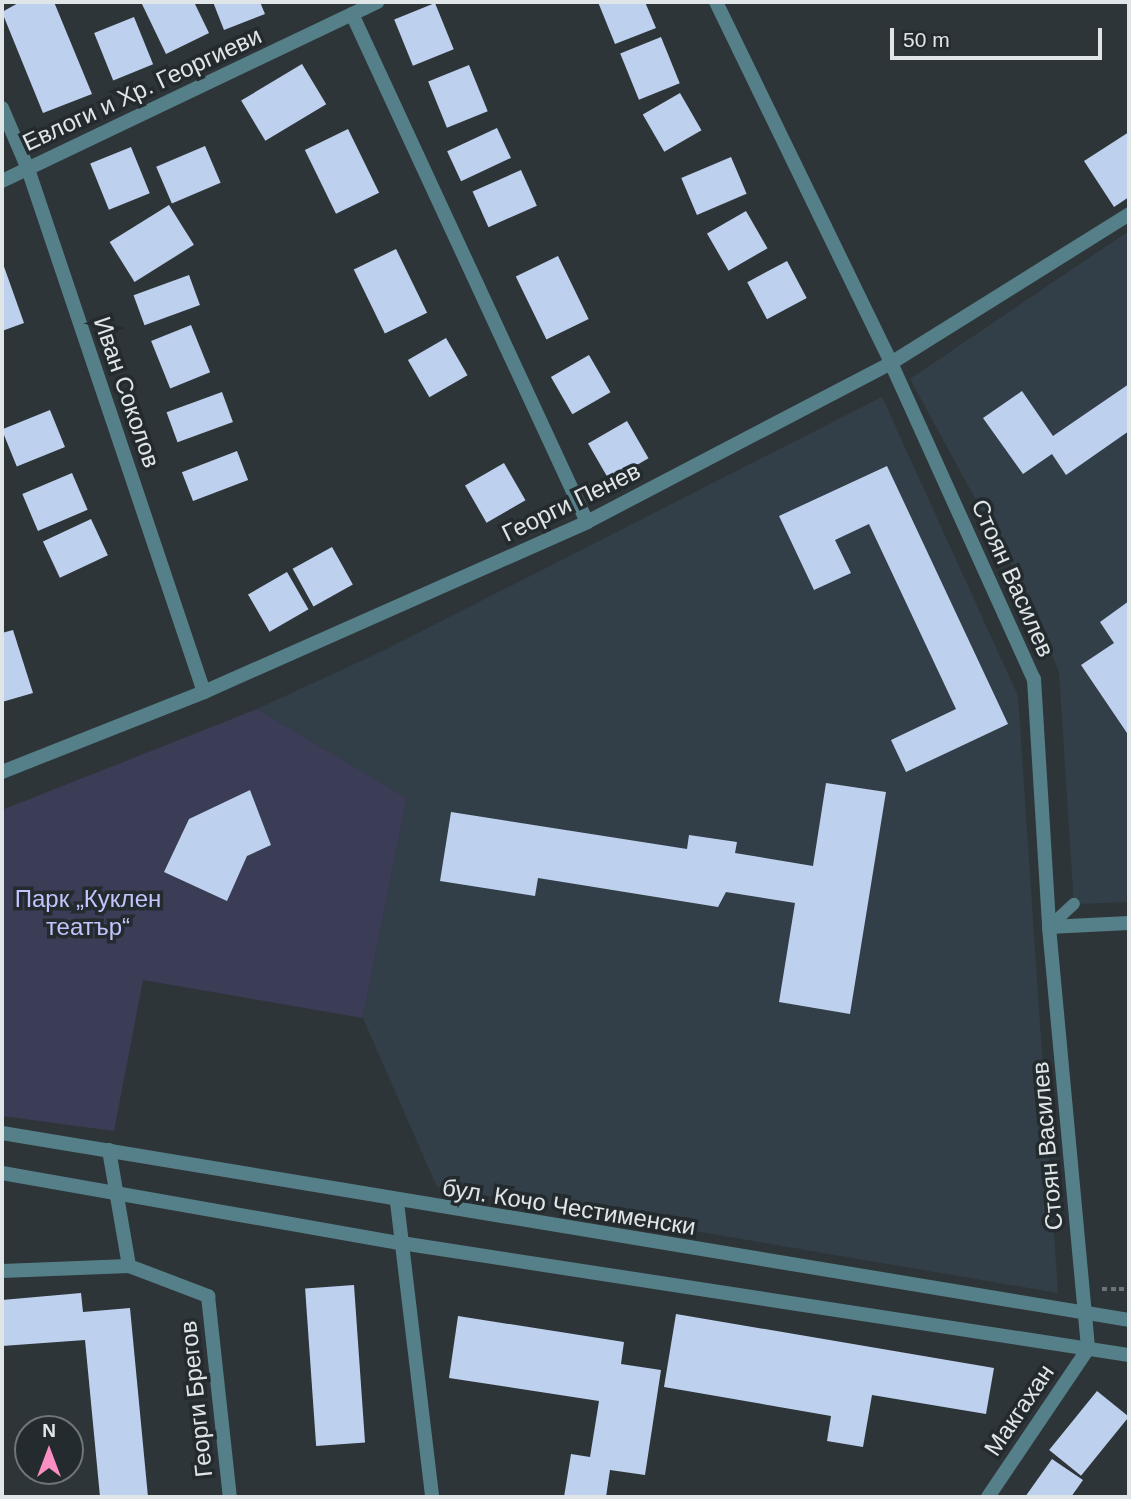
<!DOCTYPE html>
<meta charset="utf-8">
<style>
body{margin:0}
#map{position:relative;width:1131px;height:1499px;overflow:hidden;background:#2e3539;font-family:Helvetica,sans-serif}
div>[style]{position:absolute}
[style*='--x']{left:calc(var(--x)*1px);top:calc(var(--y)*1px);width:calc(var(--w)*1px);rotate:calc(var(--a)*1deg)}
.built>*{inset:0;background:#333f48}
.green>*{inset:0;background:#3b3c55}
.building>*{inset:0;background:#bdd1ef;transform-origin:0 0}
.path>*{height:4.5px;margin-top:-2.25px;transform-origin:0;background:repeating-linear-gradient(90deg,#6c7376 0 5px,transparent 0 8.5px)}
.service>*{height:12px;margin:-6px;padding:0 6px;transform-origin:6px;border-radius:6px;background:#568089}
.pedestrian>*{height:14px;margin:-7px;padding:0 7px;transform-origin:7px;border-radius:7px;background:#568089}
.minor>*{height:14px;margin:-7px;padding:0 7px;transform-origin:7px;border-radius:7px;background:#568089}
.tertiary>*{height:14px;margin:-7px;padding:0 7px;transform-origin:7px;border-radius:7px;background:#568089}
span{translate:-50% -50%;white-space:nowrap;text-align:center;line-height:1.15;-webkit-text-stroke:7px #242b2f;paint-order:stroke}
.street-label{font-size:24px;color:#e0e5e7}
.park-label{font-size:24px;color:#c2c5fd}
.frame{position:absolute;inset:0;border:4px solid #e0e5e7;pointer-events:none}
.north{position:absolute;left:14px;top:1415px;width:70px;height:70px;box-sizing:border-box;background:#242b2f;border:2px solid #6f7579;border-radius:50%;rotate:0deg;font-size:19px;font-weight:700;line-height:28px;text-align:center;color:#e0e5e7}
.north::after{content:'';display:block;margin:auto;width:24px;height:32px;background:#fb8fc4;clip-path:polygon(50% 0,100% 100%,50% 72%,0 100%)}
.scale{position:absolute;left:890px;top:28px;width:212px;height:32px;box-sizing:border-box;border:4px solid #e0e5e7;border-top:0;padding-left:9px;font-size:21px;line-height:24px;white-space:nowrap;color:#e0e5e7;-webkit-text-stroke:5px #242b2f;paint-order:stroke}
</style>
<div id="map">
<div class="built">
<div style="clip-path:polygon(1129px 231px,1129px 902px,1074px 904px,1059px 672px,1030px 599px,910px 379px)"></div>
<div style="clip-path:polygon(882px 397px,1018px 696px,1058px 1293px,437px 1187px,363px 1018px,407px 798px,257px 709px,385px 650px)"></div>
</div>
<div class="green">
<div style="clip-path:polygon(evenodd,257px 709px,407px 798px,363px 1018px,143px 980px,114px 1131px,2px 1116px,2px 810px,257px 709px,250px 790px,271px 845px,247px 856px,164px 872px,189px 819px,250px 790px)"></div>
</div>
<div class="building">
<div style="clip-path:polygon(20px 2px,54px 2px,92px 94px,43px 113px,2px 12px)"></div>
<div style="clip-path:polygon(141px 2px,194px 2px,209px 33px,166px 54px)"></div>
<div style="clip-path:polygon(213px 2px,260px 2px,265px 14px,224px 30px)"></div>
<div style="clip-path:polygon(598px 2px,645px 2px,656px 28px,615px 44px)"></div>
<div style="left:435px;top:3px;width:50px;height:44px;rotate:68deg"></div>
<div style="left:134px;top:17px;width:51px;height:43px;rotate:68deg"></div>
<div style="left:661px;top:37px;width:50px;height:44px;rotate:68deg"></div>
<div style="left:302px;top:64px;width:47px;height:71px;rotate:59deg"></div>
<div style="left:469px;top:65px;width:50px;height:44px;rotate:68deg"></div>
<div style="left:680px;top:93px;width:43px;height:43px;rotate:60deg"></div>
<div style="left:497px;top:128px;width:33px;height:55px;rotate:65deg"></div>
<div style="left:348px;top:129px;width:71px;height:48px;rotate:64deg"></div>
<div style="clip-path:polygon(1129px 132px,1129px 197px,1114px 207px,1084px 161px)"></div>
<div style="left:205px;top:146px;width:40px;height:53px;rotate:67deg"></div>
<div style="left:131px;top:147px;width:50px;height:44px;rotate:68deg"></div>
<div style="left:731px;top:157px;width:40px;height:54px;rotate:67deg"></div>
<div style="left:521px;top:170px;width:39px;height:53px;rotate:66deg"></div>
<div style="left:169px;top:205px;width:47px;height:70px;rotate:58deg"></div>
<div style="left:746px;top:211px;width:43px;height:45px;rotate:60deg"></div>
<div style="left:396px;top:249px;width:71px;height:47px;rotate:64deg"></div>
<div style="left:558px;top:256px;width:70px;height:47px;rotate:64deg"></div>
<div style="clip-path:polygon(2px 261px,24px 323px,2px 331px)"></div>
<div style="left:787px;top:261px;width:42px;height:45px;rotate:62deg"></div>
<div style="left:189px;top:275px;width:32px;height:59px;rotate:70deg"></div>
<div style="left:191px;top:325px;width:51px;height:43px;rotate:68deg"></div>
<div style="left:446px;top:338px;width:43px;height:44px;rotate:60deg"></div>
<div style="left:589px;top:355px;width:43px;height:44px;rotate:60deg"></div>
<div style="clip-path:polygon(1129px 384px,1129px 431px,1066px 475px,1052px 454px,1023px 474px,983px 418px,1022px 391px,1053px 436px)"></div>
<div style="left:222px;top:392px;width:32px;height:59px;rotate:70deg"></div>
<div style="left:50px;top:410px;width:40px;height:52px;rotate:68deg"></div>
<div style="left:627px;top:421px;width:43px;height:45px;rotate:60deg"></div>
<div style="left:237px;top:451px;width:31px;height:59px;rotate:69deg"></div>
<div style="left:504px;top:463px;width:43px;height:45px;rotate:60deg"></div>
<div style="clip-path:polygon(887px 466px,1008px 724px,906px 772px,891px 740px,956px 709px,869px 524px,835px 540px,851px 573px,814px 590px,779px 516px)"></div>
<div style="left:72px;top:473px;width:40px;height:54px;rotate:67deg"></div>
<div style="left:91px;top:519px;width:40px;height:53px;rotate:65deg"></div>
<div style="left:332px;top:547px;width:43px;height:45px;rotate:61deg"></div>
<div style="left:287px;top:572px;width:43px;height:45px;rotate:60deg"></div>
<div style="clip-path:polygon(1129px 601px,1129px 736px,1081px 665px,1114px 643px,1100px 622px)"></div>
<div style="clip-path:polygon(13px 630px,33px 693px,2px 702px,2px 633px)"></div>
<div style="clip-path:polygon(826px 783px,886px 792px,850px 1014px,779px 1002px,795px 903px,726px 892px,718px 907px,538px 878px,535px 896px,440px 881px,451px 812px,687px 849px,689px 835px,737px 842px,735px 853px,813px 866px)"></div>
<div style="clip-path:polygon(250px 790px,271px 845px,247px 856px,227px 901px,164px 872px,189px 819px)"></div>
<div style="left:354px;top:1285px;width:158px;height:49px;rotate:86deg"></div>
<div style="clip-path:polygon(81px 1293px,83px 1312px,130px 1308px,148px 1497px,100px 1497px,85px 1340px,2px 1346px,2px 1300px)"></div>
<div style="clip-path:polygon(676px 1314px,994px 1368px,986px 1414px,872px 1395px,863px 1447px,827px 1441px,831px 1416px,664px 1387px)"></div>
<div style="clip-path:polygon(458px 1316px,624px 1342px,621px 1364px,661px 1370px,645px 1475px,610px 1470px,606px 1497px,564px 1497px,571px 1454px,590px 1457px,599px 1401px,449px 1378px)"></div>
<div style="left:1097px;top:1391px;width:41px;height:76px;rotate:39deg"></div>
<div style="clip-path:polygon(1052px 1459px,1083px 1480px,1071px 1497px,1025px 1497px)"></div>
</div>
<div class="path">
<div style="--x:1102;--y:1289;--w:27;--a:0"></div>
</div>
<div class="service">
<div style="--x:1049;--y:927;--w:34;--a:-43"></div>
</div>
<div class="pedestrian">
<div style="--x:988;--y:1497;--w:179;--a:-56"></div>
</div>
<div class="minor">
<div style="--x:716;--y:2;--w:401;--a:64.1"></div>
<div style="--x:891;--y:363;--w:347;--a:65.7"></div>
<div style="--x:1034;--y:679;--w:248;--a:86.5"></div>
<div style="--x:1049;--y:927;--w:424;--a:84.7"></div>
<div style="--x:352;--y:14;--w:560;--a:65.17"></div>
<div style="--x:2;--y:108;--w:66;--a:66.9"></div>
<div style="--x:28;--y:169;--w:552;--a:71.4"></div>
<div style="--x:2;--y:181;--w:416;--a:-25.5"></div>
<div style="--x:2;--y:772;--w:217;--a:-21.6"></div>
<div style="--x:204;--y:692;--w:419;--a:-23.9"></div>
<div style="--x:587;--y:522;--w:343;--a:-27.6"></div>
<div style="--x:891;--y:363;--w:281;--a:-32"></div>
<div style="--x:1049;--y:927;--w:80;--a:-2.9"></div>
<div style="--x:109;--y:1150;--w:118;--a:80.2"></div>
<div style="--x:397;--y:1202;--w:297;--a:83.2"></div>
<div style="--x:2;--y:1271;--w:127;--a:-2.3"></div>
<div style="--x:129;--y:1266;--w:85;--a:20.8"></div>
<div style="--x:208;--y:1296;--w:202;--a:83.8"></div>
</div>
<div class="tertiary">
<div style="--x:2;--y:1133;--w:1142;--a:9.42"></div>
<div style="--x:2;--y:1173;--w:405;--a:10"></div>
<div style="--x:401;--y:1243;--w:737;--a:8.75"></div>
</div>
<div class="street-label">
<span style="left:142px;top:89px;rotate:-25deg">Евлоги и Хр. Георгиеви</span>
<span style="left:127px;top:392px;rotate:71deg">Иван Соколов</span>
<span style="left:571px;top:502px;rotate:-26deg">Георги Пенев</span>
<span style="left:1013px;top:578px;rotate:66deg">Стоян Василев</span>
<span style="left:1047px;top:1146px;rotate:-95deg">Стоян Василев</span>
<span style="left:569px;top:1207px;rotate:9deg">бул. Кочо Честименски</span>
<span style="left:196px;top:1399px;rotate:-96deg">Георги Брегов</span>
<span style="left:1019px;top:1410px;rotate:-56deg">Макгахан</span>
</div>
<div class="park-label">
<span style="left:88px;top:913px">Парк „Куклен<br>театър“</span>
</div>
<div class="frame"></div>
<div class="north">N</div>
<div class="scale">50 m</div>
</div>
